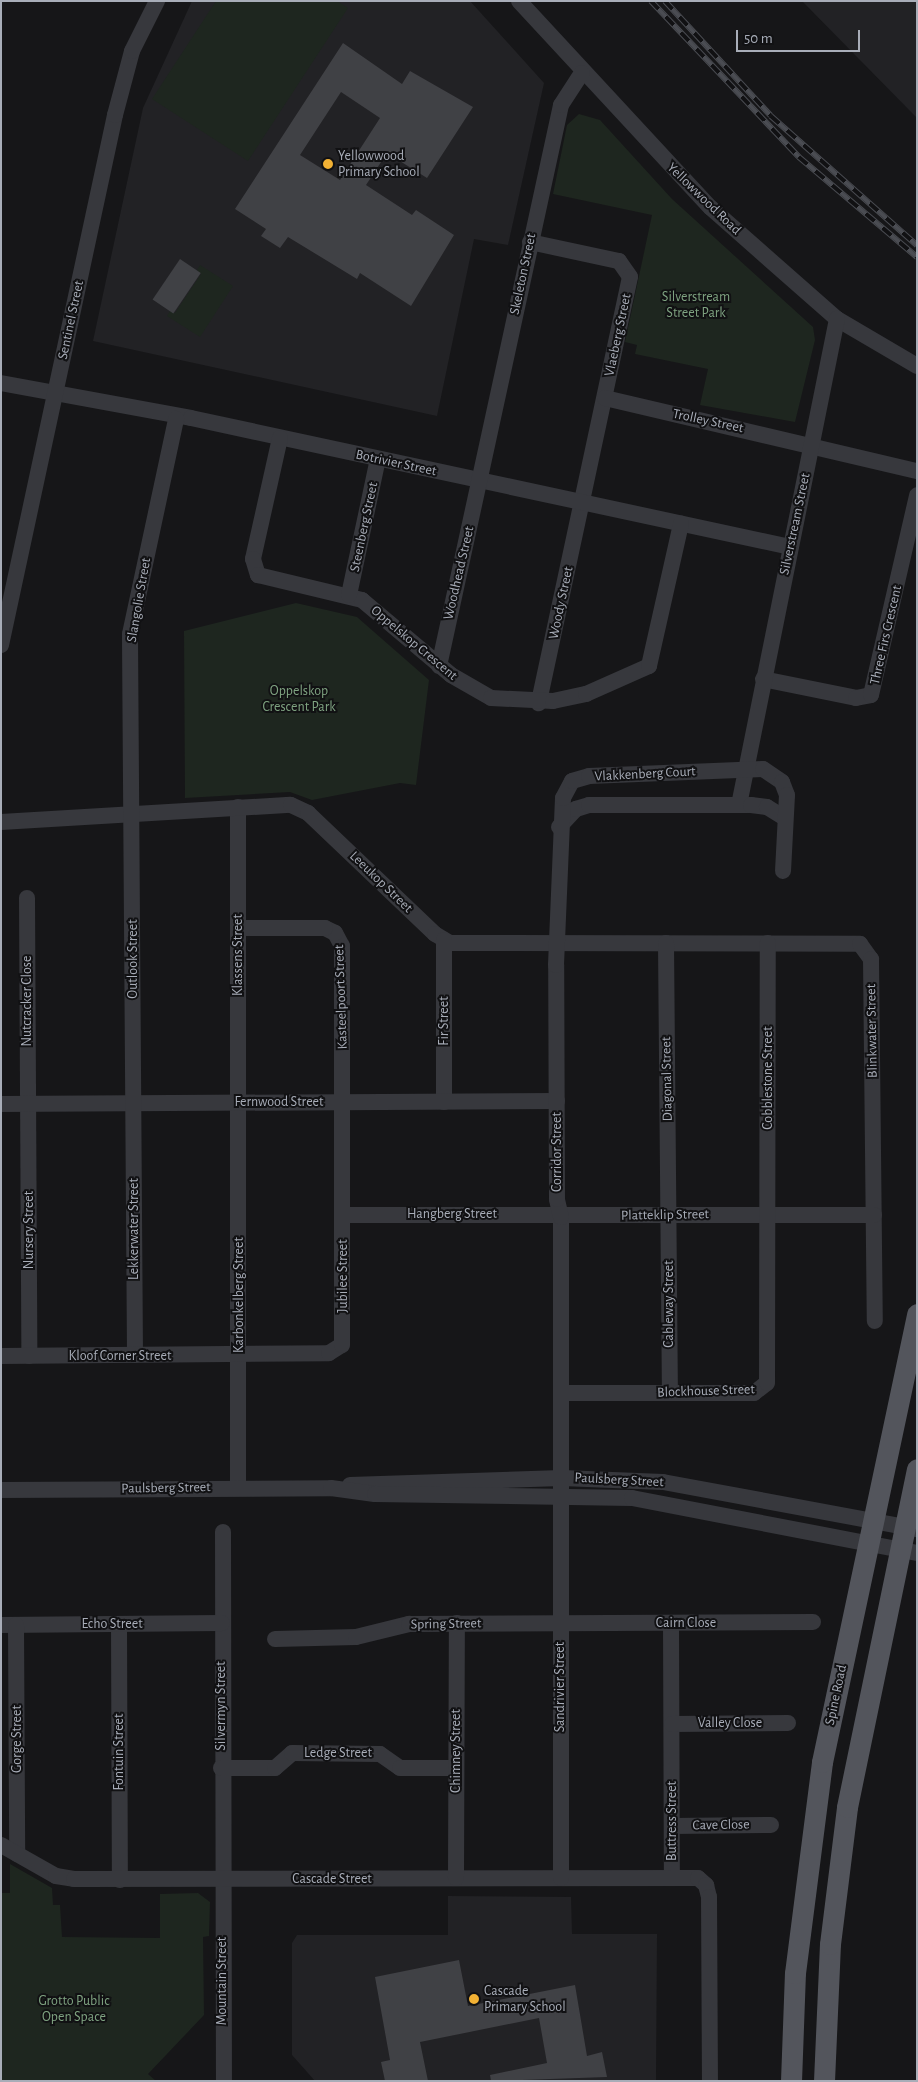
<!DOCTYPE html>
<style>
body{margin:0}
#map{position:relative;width:918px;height:2082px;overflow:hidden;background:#161618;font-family:"Alegreya Sans",sans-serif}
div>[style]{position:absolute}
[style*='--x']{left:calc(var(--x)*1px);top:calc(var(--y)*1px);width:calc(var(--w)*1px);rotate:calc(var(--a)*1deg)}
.built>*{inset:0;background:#222225}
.green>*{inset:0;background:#1e261f}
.building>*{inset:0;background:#404145;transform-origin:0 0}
.minor>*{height:16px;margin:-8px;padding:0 8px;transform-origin:8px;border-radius:8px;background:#37383d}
.major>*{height:21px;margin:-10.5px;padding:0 10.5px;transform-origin:10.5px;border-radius:10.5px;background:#53555c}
.rail>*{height:5.5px;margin-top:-2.75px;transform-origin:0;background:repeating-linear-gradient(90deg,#111113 0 11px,#4a4c52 0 22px);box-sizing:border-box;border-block:1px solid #4a4c52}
.dots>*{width:14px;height:14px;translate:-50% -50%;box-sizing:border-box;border:2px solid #111113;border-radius:50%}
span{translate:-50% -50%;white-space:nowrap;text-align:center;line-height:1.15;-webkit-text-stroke:4px #111113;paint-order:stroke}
.poi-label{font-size:14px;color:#a8adb8}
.left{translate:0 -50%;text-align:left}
.street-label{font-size:14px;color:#a8adb8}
.park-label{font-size:14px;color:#7fa381}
.frame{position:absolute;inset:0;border:2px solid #a8adb8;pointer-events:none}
.scale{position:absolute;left:736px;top:30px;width:124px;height:22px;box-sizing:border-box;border:2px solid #a8adb8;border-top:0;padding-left:6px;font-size:15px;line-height:18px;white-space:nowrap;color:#a8adb8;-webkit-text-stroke:4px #111113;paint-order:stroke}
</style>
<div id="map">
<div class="built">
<div style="clip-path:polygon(192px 1px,470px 1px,544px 83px,508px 245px,474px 239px,437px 416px,93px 341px,143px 108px)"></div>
<div style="clip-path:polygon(802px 1px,917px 1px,917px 118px)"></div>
<div style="clip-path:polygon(448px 1896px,571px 1897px,572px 1934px,657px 1934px,656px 2081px,315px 2081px,292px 2055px,292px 1943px,297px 1935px,448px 1935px)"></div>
</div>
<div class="green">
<div style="clip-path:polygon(216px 1px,337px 1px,348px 8px,248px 161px,152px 99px)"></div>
<div style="clip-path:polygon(579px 114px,600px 120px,672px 199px,813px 327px,815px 340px,795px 422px,700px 405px,708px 369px,635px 354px,637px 345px,625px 342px,652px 215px,553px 194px,567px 125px)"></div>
<div style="clip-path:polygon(200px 265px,233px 286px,200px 337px,167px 316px,170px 311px,175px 313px,201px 274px,197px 270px)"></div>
<div style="clip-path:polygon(296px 603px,357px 617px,429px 680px,416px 785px,400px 783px,312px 800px,290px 792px,185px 798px,184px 631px)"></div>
<div style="clip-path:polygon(10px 1864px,52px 1888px,53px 1905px,60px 1905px,62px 1937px,160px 1938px,160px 1894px,198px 1893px,210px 1902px,209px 1936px,203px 1937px,204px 2015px,148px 2074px,156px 2081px,1px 2081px,1px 1893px,10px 1893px)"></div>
</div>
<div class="building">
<div style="clip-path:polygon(evenodd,343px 43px,402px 84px,410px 71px,473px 107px,427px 178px,387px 153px,366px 185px,412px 215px,416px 210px,454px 235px,411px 306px,360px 273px,357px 279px,288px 237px,280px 248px,261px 236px,266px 229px,235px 209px,343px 43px,341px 92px,380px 118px,340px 180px,300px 155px,341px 92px)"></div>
<div style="left:180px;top:259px;width:25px;height:49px;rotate:34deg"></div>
<div style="clip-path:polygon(459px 1960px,468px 2006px,575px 1985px,587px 2056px,602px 2052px,607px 2077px,491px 2081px,490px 2075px,547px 2063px,539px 2018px,420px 2042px,428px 2081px,385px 2081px,381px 2062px,390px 2060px,375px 1977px)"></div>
</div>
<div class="minor">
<div style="--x:519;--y:1;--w:282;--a:47.2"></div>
<div style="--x:711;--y:208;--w:168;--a:41.4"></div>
<div style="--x:837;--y:319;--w:93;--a:30.4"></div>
<div style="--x:530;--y:242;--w:91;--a:12.1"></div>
<div style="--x:619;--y:261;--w:19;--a:55"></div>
<div style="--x:630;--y:277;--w:436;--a:102.1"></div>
<div style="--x:1;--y:383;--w:193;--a:10.4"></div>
<div style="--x:191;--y:418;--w:613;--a:12.15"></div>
<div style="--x:605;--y:398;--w:320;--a:13.2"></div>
<div style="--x:280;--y:438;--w:124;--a:102.6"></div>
<div style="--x:253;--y:559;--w:17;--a:73"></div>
<div style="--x:258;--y:575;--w:107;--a:13.5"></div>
<div style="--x:362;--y:600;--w:116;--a:40.1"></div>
<div style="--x:451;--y:675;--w:46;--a:29.9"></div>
<div style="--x:491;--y:698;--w:62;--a:2.8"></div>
<div style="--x:553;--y:701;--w:34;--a:-12"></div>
<div style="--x:586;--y:694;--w:69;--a:-24"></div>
<div style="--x:649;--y:666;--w:146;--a:-77.3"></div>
<div style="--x:349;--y:595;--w:139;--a:-78"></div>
<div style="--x:1;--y:645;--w:542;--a:-77.86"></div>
<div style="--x:115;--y:115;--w:66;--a:-75.1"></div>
<div style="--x:132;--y:51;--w:56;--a:-63.4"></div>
<div style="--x:439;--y:666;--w:574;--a:-77.73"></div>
<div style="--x:561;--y:105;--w:38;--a:-57"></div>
<div style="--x:763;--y:679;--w:95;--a:11.5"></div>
<div style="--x:856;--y:698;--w:15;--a:-11"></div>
<div style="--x:871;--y:695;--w:205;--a:-77"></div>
<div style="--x:739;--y:805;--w:496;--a:-78.6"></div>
<div style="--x:238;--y:807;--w:681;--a:90"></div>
<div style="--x:1;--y:822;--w:290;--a:-3.4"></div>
<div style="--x:291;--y:805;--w:19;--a:25"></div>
<div style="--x:308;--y:813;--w:175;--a:43.6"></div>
<div style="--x:435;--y:934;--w:17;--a:31"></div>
<div style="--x:450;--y:943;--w:410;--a:0.1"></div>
<div style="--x:860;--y:944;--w:19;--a:54"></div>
<div style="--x:871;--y:959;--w:362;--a:89.4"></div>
<div style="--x:559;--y:827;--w:25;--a:-47"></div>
<div style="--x:576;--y:809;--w:14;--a:-17"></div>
<div style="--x:589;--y:805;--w:162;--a:0"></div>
<div style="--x:751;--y:805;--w:16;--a:7"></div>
<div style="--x:767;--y:807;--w:19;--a:32"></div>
<div style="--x:27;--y:898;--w:458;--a:89.7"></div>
<div style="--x:444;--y:940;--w:162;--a:90"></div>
<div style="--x:666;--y:943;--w:450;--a:89.5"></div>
<div style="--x:1;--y:1104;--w:556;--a:-0.31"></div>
<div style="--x:343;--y:1215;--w:531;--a:0"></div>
<div style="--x:135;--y:1355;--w:721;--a:-90.4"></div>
<div style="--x:130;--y:634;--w:220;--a:-77.9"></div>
<div style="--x:1;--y:1356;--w:328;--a:-0.5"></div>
<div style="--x:329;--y:1353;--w:15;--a:-32"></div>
<div style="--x:342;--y:1345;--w:399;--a:-90"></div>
<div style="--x:342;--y:946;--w:15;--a:-118"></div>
<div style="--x:335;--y:933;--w:11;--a:-153"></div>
<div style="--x:325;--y:928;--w:87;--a:180"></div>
<div style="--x:562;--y:1393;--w:192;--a:0"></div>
<div style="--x:754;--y:1393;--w:16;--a:-38"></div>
<div style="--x:767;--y:1383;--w:440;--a:-89.9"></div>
<div style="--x:350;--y:1485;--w:212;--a:-1.9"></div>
<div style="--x:562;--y:1478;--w:101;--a:2.3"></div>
<div style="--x:663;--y:1482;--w:258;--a:10.5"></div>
<div style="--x:1;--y:1490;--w:330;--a:-0.3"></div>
<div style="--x:331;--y:1488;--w:44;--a:7.8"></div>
<div style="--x:375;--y:1494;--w:257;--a:0.9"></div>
<div style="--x:632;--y:1498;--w:290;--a:10.9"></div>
<div style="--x:223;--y:1532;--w:549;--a:89.9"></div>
<div style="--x:671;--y:1623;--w:253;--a:89.8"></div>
<div style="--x:119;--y:1624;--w:256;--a:89.8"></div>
<div style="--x:1;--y:1625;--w:221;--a:-0.5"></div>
<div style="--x:16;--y:1625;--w:229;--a:89.7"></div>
<div style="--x:275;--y:1639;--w:81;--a:-1.4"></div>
<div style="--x:356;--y:1637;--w:55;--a:-13.8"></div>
<div style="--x:409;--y:1624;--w:404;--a:-0.3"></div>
<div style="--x:672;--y:1724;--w:116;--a:-0.5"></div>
<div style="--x:221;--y:1768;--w:54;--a:0"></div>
<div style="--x:275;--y:1768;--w:23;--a:-41"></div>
<div style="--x:292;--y:1753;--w:88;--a:0.7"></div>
<div style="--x:380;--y:1754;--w:24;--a:35"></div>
<div style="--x:400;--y:1768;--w:55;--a:0"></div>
<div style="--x:672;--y:1826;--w:99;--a:-0.6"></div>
<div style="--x:1;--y:1845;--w:63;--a:29.4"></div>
<div style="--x:56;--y:1876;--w:18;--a:9"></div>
<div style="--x:74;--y:1879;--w:624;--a:-0.09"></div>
<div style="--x:698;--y:1878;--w:11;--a:41"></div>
<div style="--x:706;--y:1885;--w:12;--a:76"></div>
<div style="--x:709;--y:1897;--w:184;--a:89.7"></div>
<div style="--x:456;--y:1878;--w:255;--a:-89.8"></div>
<div style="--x:561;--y:1878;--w:661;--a:-90"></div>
<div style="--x:561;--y:1217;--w:18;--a:-103"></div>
<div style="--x:557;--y:1199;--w:234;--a:-90.2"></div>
<div style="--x:556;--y:965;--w:167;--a:-87.6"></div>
<div style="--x:563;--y:798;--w:19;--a:-62"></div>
<div style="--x:572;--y:781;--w:18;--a:-16"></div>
<div style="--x:589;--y:776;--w:174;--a:-2.3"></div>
<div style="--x:763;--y:769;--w:23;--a:34"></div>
<div style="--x:782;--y:782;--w:14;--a:69"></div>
<div style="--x:787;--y:795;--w:76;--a:93"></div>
</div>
<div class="major">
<div style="--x:791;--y:2081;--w:108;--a:-87.9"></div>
<div style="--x:795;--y:1973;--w:213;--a:-82.7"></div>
<div style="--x:822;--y:1762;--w:458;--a:-78"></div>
<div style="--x:824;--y:2081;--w:137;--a:-87.5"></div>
<div style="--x:830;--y:1944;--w:138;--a:-82.9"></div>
<div style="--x:847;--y:1807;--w:345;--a:-78.3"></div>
</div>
<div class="rail">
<div style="--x:651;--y:1;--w:215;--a:46.5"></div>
<div style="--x:799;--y:157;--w:155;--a:40.3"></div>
<div style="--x:665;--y:1;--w:156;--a:47.3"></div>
<div style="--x:771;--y:116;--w:195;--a:41.5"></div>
</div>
<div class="dots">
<div style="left:328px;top:164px;background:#f2b134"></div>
<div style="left:474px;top:1999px;background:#f2b134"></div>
</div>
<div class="poi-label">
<span class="left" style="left:338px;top:164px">Yellowwood<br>Primary School</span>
<span class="left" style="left:484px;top:1999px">Cascade<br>Primary School</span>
</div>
<div class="street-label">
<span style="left:704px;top:199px;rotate:44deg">Yellowwood Road</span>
<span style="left:523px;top:274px;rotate:-78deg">Skeleton Street</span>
<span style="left:71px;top:320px;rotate:-78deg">Sentinel Street</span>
<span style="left:618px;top:335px;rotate:-78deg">Vlaeberg Street</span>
<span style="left:708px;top:421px;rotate:12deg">Trolley Street</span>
<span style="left:396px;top:463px;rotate:12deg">Botrivier Street</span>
<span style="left:795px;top:524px;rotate:-78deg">Silverstream Street</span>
<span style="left:364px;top:527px;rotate:-78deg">Steenberg Street</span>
<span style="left:459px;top:573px;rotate:-77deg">Woodhead Street</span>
<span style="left:139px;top:600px;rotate:-80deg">Slangolie Street</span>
<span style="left:561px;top:603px;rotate:-78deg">Woody Street</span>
<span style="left:886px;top:635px;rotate:-77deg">Three Firs Crescent</span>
<span style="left:414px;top:643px;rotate:40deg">Oppelskop Crescent</span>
<span style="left:645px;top:774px;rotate:-3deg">Vlakkenberg Court</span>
<span style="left:381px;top:882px;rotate:44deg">Leeukop Street</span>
<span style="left:238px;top:955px;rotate:-90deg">Klassens Street</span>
<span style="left:133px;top:959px;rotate:-90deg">Outlook Street</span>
<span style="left:341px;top:997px;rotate:-92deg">Kasteelpoort Street</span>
<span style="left:27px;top:1001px;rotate:-90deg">Nutcracker Close</span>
<span style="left:444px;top:1021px;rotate:-90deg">Fir Street</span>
<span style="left:872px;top:1031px;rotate:-91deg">Blinkwater Street</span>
<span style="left:768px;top:1078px;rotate:-90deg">Cobblestone Street</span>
<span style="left:667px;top:1079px;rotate:-91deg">Diagonal Street</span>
<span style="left:279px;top:1102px">Fernwood Street</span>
<span style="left:557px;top:1152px;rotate:-90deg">Corridor Street</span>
<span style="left:452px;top:1214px">Hangberg Street</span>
<span style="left:665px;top:1215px;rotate:-1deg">Platteklip Street</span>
<span style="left:134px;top:1229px;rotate:-90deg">Lekkerwater Street</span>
<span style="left:29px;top:1230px;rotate:-90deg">Nursery Street</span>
<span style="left:343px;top:1276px;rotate:-90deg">Jubilee Street</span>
<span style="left:239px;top:1295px;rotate:-90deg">Karbonkelberg Street</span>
<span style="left:669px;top:1304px;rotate:-90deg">Cableway Street</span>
<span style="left:120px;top:1356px">Kloof Corner Street</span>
<span style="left:706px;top:1391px;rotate:-2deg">Blockhouse Street</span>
<span style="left:619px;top:1480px;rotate:3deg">Paulsberg Street</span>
<span style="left:166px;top:1488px;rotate:-1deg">Paulsberg Street</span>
<span style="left:686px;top:1623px">Cairn Close</span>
<span style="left:112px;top:1624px">Echo Street</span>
<span style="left:446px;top:1624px;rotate:-1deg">Spring Street</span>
<span style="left:560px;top:1687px;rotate:-90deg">Sandrivier Street</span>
<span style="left:836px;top:1695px;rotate:-78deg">Spine Road</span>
<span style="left:221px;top:1706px;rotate:-90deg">Silvermyn Street</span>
<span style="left:730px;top:1723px">Valley Close</span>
<span style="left:17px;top:1739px;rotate:-90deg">Gorge Street</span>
<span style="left:456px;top:1751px;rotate:-90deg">Chimney Street</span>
<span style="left:119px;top:1752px;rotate:-90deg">Fontuin Street</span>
<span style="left:338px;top:1753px">Ledge Street</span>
<span style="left:672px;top:1821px;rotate:-90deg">Buttress Street</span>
<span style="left:721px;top:1825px;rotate:-1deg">Cave Close</span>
<span style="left:332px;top:1879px">Cascade Street</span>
<span style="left:222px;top:1981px;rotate:-90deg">Mountain Street</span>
</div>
<div class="park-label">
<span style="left:696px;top:305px">Silverstream<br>Street Park</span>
<span style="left:299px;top:699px">Oppelskop<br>Crescent Park</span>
<span style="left:74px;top:2009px">Grotto Public<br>Open Space</span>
</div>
<div class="frame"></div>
<div class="scale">50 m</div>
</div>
